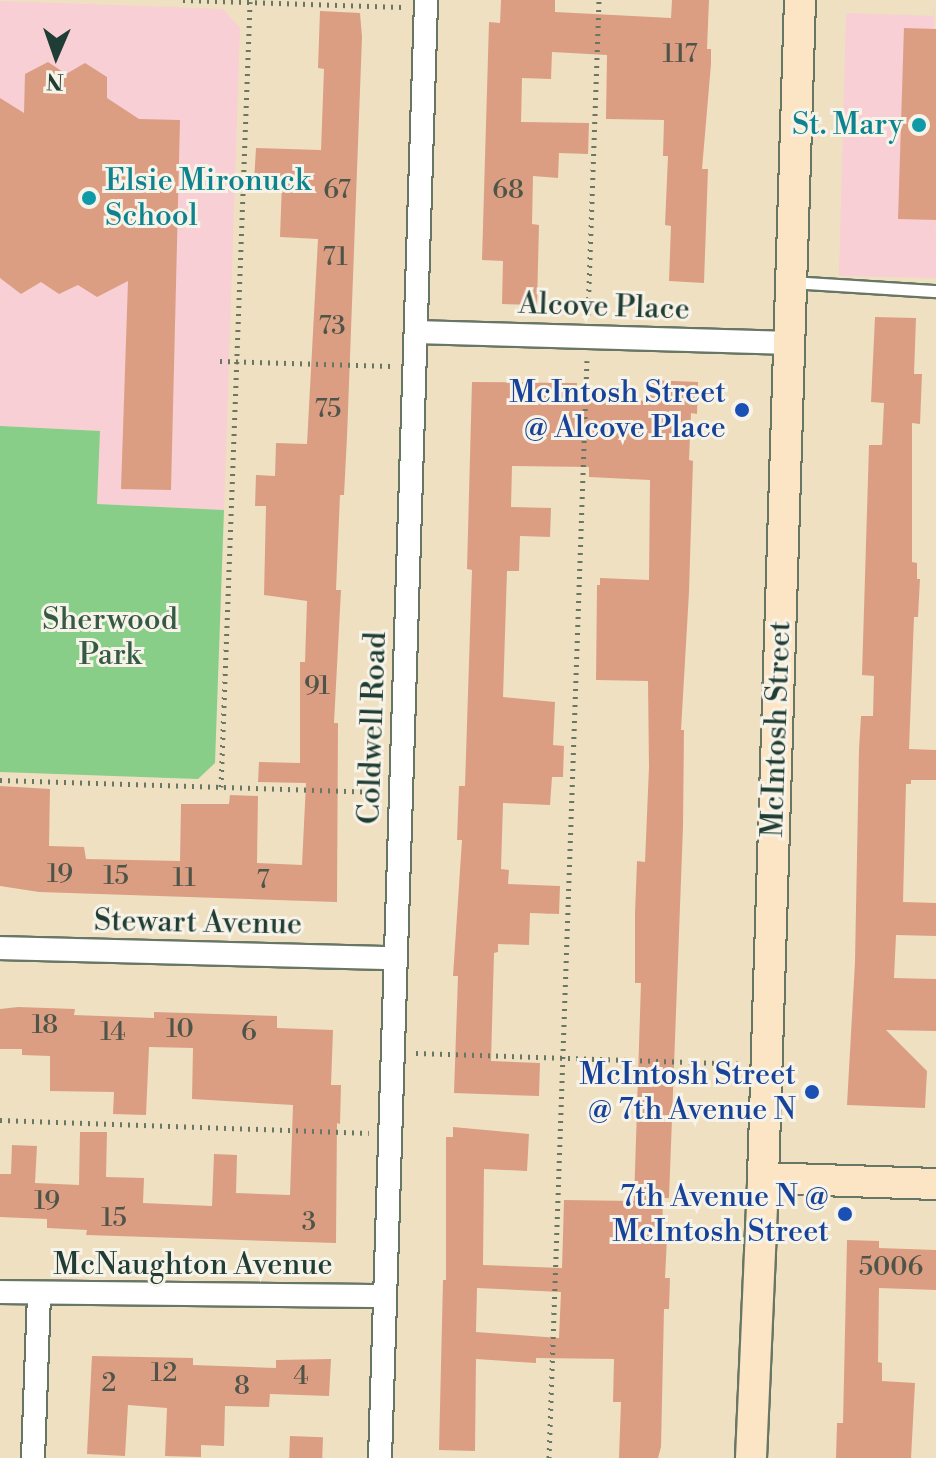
<!DOCTYPE html>
<style>
body{margin:0}
#map{position:relative;width:936px;height:1458px;overflow:hidden;background:#efe0c1;font-family:"Libre Bodoni",serif}
div>[style]{position:absolute}
[style*='--x']{left:calc(var(--x)*1px);top:calc(var(--y)*1px);width:calc(var(--w)*1px);rotate:calc(var(--a)*1deg)}
.built>*{inset:0;background:#f7cfd4}
.green>*{inset:0;background:#88ce89}
.building>*{inset:0;background:#db9e83;transform-origin:0 0}
.path>*{height:5px;margin-top:-2.5px;transform-origin:0;background:repeating-linear-gradient(90deg,#687665 0 2px,transparent 0 8px)}
.roads{filter:drop-shadow(2px 0 #687665) drop-shadow(-2px 0 #687665) drop-shadow(0 2px #687665) drop-shadow(0 -2px #687665)}
.lane>*{height:11px;margin:-5.5px;padding:0 5.5px;transform-origin:5.5px;border-radius:5.5px;background:#fff}
.street>*{height:22px;margin:-11px;padding:0 11px;transform-origin:11px;border-radius:11px;background:#fff}
.secondary>*{height:30px;margin:-15px;padding:0 15px;transform-origin:15px;border-radius:15px;background:#fce5c4}
.dots>*{width:22px;height:22px;translate:-50% -50%;box-sizing:border-box;border:4px solid #f7f3e8;border-radius:50%}
span{translate:-50% -50%;white-space:nowrap;text-align:center;line-height:1.15;-webkit-text-stroke:6px #f7f3e8;paint-order:stroke}
.number-label{font-size:26px;color:#4e5548}
.number-label span{-webkit-text-stroke-width:0}
.culture-label{font-size:30px;color:#0d838f}
.right{translate:-100% -50%;text-align:right}
.left{translate:0 -50%;text-align:left}
.street-label{font-size:30px;color:#1f3d34}
.transit-label{font-size:30px;color:#164399}
.park-label{font-size:30px;color:#345a45}
.north{position:absolute;left:16px;top:16px;width:80px;height:80px;-webkit-text-stroke:6px #f7f3e8;paint-order:stroke;rotate:182deg;font-size:22px;font-weight:700;line-height:32px;text-align:center;color:#1f3d34}
.north::after{content:'';display:block;margin:auto;width:28px;height:36px;background:#1f3d34;clip-path:polygon(50% 0,100% 100%,50% 72%,0 100%)}
</style>
<div id="map">
<div class="built">
<div style="clip-path:polygon(934px 0,936px 278px,839px 276px,846px 13px,933px 16px)"></div>
<div style="clip-path:polygon(0 1px,223px 9px,240px 28px,224px 510px,96px 504px,100px 431px,0 426px)"></div>
</div>
<div class="green">
<div style="clip-path:polygon(0 426px,100px 431px,97px 504px,224px 510px,215px 763px,198px 779px,0 772px)"></div>
</div>
<div class="building">
<div style="clip-path:polygon(501px 0,555px 0,555px 12px,671px 18px,672px 0,709px 0,707px 49px,711px 49px,711px 64px,702px 169px,708px 169px,704px 283px,669px 281px,671px 226px,665px 225px,668px 156px,663px 156px,664px 120px,606px 119px,607px 55px,552px 52px,551px 79px,522px 78px,521px 122px,589px 123px,588px 154px,559px 153px,558px 178px,533px 176px,532px 224px,539px 225px,537px 305px,502px 304px,503px 261px,482px 260px,489px 22px,500px 23px)"></div>
<div style="clip-path:polygon(320px 11px,360px 13px,362px 37px,347px 437px,344px 495px,340px 495px,336px 590px,341px 590px,334px 723px,338px 723px,337px 902px,39px 892px,0 886px,0 786px,50px 789px,49px 846px,84px 847px,86px 859px,180px 861px,181px 804px,229px 804px,230px 795px,258px 796px,257px 863px,302px 865px,306px 783px,258px 782px,259px 762px,300px 763px,300px 662px,305px 662px,307px 601px,264px 595px,266px 506px,255px 506px,256px 475px,275px 476px,276px 443px,307px 444px,318px 239px,280px 237px,282px 183px,254px 182px,256px 148px,321px 150px,324px 69px,318px 68px)"></div>
<div style="clip-path:polygon(904px 28px,936px 29px,936px 220px,898px 219px)"></div>
<div style="clip-path:polygon(48px 62px,66px 74px,85px 63px,107px 77px,107px 98px,139px 119px,180px 120px,171px 490px,121px 489px,128px 281px,97px 297px,78px 285px,59px 294px,41px 282px,21px 294px,0 278px,0 98px,24px 113px,25px 74px)"></div>
<div style="clip-path:polygon(875px 317px,916px 318px,914px 374px,922px 374px,920px 424px,912px 423px,912px 562px,917px 563px,917px 579px,920px 579px,918px 617px,914px 617px,909px 749px,936px 750px,936px 780px,911px 780px,911px 784px,906px 784px,903px 902px,936px 903px,936px 936px,896px 935px,894px 978px,936px 979px,936px 1031px,886px 1030px,927px 1071px,925px 1108px,847px 1105px,855px 962px,859px 749px,861px 716px,873px 716px,874px 676px,862px 675px,869px 445px,882px 445px,884px 403px,871px 402px)"></div>
<div style="clip-path:polygon(evenodd,649px 380px,698px 382px,697px 414px,691px 413px,689px 460px,693px 461px,689px 592px,681px 730px,684px 730px,683px 827px,669px 1198px,663px 1198px,662px 1238px,667px 1238px,665px 1278px,670px 1278px,669px 1309px,664px 1309px,661px 1447px,658px 1458px,619px 1458px,621px 1402px,613px 1402px,614px 1359px,536px 1358px,536px 1363px,476px 1359px,475px 1451px,439px 1450px,443px 1280px,446px 1280px,446px 1137px,453px 1137px,453px 1127px,529px 1134px,527px 1171px,484px 1169px,483px 1265px,562px 1268px,564px 1200px,634px 1201px,641px 983px,635px 983px,635px 913px,637px 861px,645px 862px,649px 767px,648px 681px,596px 680px,597px 585px,600px 585px,600px 578px,649px 580px,650px 480px,589px 477px,589px 467px,512px 466px,511px 507px,551px 508px,550px 537px,520px 536px,519px 571px,507px 571px,503px 697px,555px 702px,553px 745px,564px 746px,563px 777px,552px 777px,550px 805px,503px 803px,501px 869px,509px 870px,508px 884px,560px 886px,559px 914px,530px 913px,529px 945px,498px 944px,498px 952px,494px 953px,491px 1061px,540px 1063px,539px 1096px,454px 1093px,458px 976px,453px 976px,462px 840px,457px 840px,459px 786px,465px 786px,472px 570px,467px 569px,472px 382px,577px 383px,576px 397px,648px 401px,649px 380px,477px 1288px,561px 1292px,559px 1338px,476px 1332px,477px 1288px)"></div>
<div style="clip-path:polygon(18px 1007px,75px 1009px,74px 1015px,154px 1018px,154px 1012px,277px 1016px,277px 1028px,333px 1030px,331px 1085px,341px 1085px,340px 1124px,337px 1123px,336px 1243px,86px 1235px,87px 1230px,47px 1228px,47px 1219px,0 1217px,0 1174px,11px 1174px,12px 1145px,37px 1146px,35px 1183px,79px 1185px,80px 1132px,107px 1132px,106px 1177px,144px 1178px,143px 1203px,212px 1206px,214px 1154px,237px 1155px,236px 1193px,290px 1195px,293px 1105px,192px 1099px,193px 1048px,149px 1047px,146px 1115px,113px 1114px,114px 1092px,50px 1091px,50px 1056px,22px 1055px,22px 1049px,0 1049px,0 1009px)"></div>
<div style="clip-path:polygon(847px 1240px,879px 1241px,879px 1248px,936px 1250px,936px 1290px,879px 1288px,878px 1362px,882px 1363px,882px 1381px,915px 1383px,911px 1458px,836px 1458px,837px 1423px,843px 1423px)"></div>
<div style="clip-path:polygon(92px 1356px,193px 1358px,193px 1365px,276px 1368px,276px 1360px,331px 1359px,329px 1396px,270px 1394px,269px 1407px,225px 1406px,224px 1446px,201px 1445px,201px 1457px,165px 1456px,167px 1408px,128px 1405px,125px 1456px,87px 1454px)"></div>
<div style="left:290px;top:1436px;width:33px;height:22px;rotate:2deg"></div>
</div>
<div class="path">
<div style="--x:183;--y:0;--w:219;--a:1.8"></div>
<div style="--x:588;--y:315;--w:315;--a:-88"></div>
<div style="--x:220;--y:361;--w:172;--a:1.7"></div>
<div style="--x:0;--y:780;--w:379;--a:1.8"></div>
<div style="--x:221;--y:787;--w:786;--a:-87.88"></div>
<div style="--x:416;--y:1053;--w:326;--a:1.9"></div>
<div style="--x:0;--y:1120;--w:369;--a:2"></div>
<div style="--x:549;--y:1458;--w:1098;--a:-88.02"></div>
</div>
<div class="roads">
<div class="lane">
<div style="--x:792;--y:282;--w:144;--a:3.6"></div>
</div>
<div class="street">
<div style="--x:418;--y:332;--w:371;--a:1.7"></div>
<div style="--x:0;--y:948;--w:393;--a:1.5"></div>
<div style="--x:0;--y:1292;--w:385;--a:0.6"></div>
<div style="--x:33;--y:1458;--w:165;--a:-87.9"></div>
<div style="--x:380;--y:1458;--w:1459;--a:-88.19"></div>
</div>
<div class="secondary">
<div style="--x:763;--y:1178;--w:173;--a:2"></div>
<div style="--x:751;--y:1458;--w:280;--a:-87.5"></div>
<div style="--x:763;--y:1178;--w:1179;--a:-88.2"></div>
</div>
</div>
<div class="dots">
<div style="left:919px;top:125px;background:#0f9aa8"></div>
<div style="left:89px;top:198px;background:#0f9aa8"></div>
<div style="left:742px;top:410px;background:#1a4fb4"></div>
<div style="left:812px;top:1092px;background:#1a4fb4"></div>
<div style="left:845px;top:1214px;background:#1a4fb4"></div>
</div>
<div class="number-label">
<span style="left:680px;top:55px">117</span>
<span style="left:337px;top:191px">67</span>
<span style="left:508px;top:191px">68</span>
<span style="left:335px;top:258px">71</span>
<span style="left:332px;top:327px">73</span>
<span style="left:328px;top:410px">75</span>
<span style="left:317px;top:687px">91</span>
<span style="left:60px;top:875px">19</span>
<span style="left:116px;top:877px">15</span>
<span style="left:184px;top:879px">11</span>
<span style="left:263px;top:881px">7</span>
<span style="left:45px;top:1026px">18</span>
<span style="left:180px;top:1030px">10</span>
<span style="left:113px;top:1033px">14</span>
<span style="left:249px;top:1033px">6</span>
<span style="left:47px;top:1202px">19</span>
<span style="left:114px;top:1219px">15</span>
<span style="left:309px;top:1223px">3</span>
<span style="left:891px;top:1268px">5006</span>
<span style="left:164px;top:1374px">12</span>
<span style="left:301px;top:1377px">4</span>
<span style="left:109px;top:1384px">2</span>
<span style="left:242px;top:1387px">8</span>
</div>
<div class="culture-label">
<span class="right" style="left:903px;top:125px">St. Mary</span>
<span class="left" style="left:105px;top:198px">Elsie Mironuck<br>School</span>
</div>
<div class="street-label">
<span style="left:604px;top:307px;rotate:2deg">Alcove Place</span>
<span style="left:373px;top:728px;rotate:-88deg">Coldwell Road</span>
<span style="left:777px;top:729px;rotate:-88deg">McIntosh Street</span>
<span style="left:198px;top:923px;rotate:1deg">Stewart Avenue</span>
<span style="left:193px;top:1265px">McNaughton Avenue</span>
</div>
<div class="transit-label">
<span class="right" style="left:726px;top:410px">McIntosh Street<br>@ Alcove Place</span>
<span class="right" style="left:796px;top:1092px">McIntosh Street<br>@ 7th Avenue N</span>
<span class="right" style="left:829px;top:1214px">7th Avenue N @<br>McIntosh Street</span>
</div>
<div class="park-label">
<span style="left:110px;top:637px">Sherwood<br>Park</span>
</div>
<div class="north">N</div>
</div>
